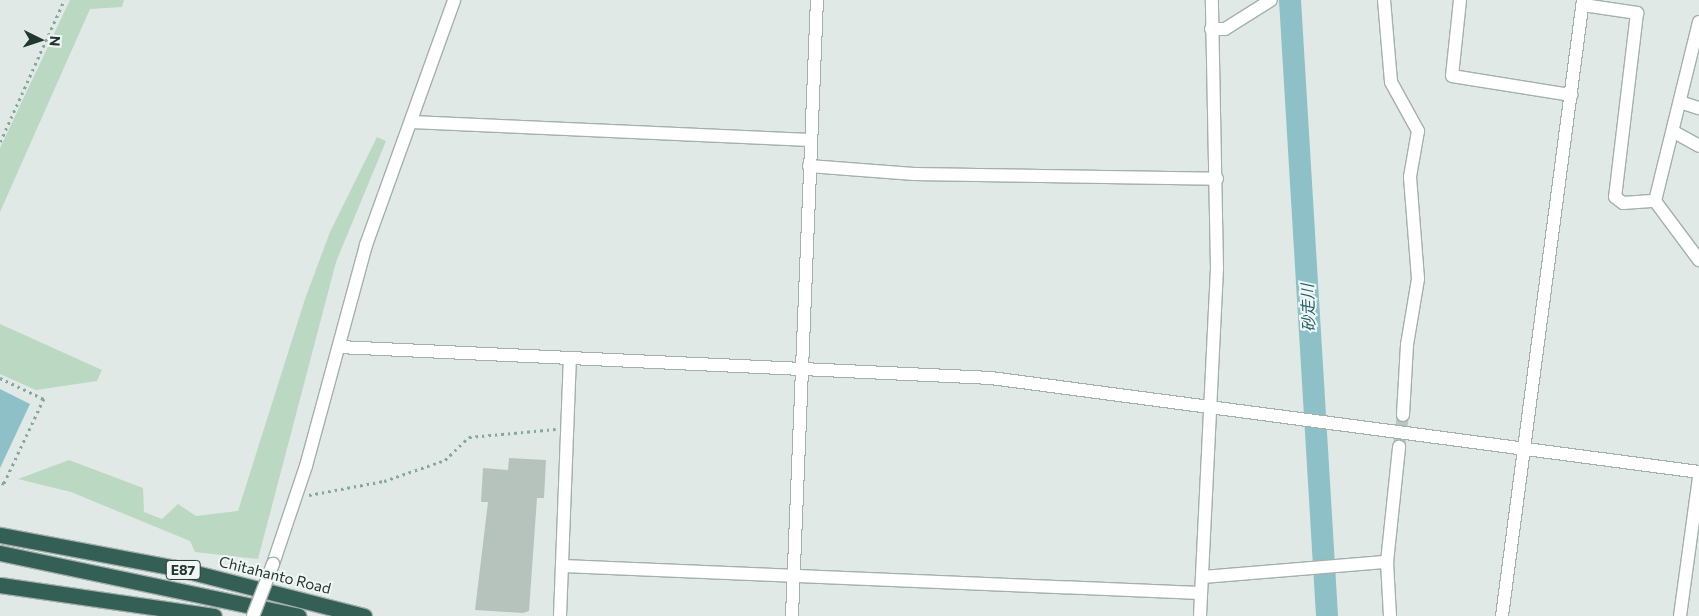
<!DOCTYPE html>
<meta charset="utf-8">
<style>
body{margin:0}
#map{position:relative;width:1699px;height:616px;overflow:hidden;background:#e0e9e5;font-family:Commissioner,"Noto Sans JP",sans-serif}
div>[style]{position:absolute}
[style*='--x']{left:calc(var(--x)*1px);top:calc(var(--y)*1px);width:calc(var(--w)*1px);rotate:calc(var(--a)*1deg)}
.green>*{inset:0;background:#bbd8c2}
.water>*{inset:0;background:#8ec1c7}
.river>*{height:22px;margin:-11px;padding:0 11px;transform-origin:11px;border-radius:11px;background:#8ec1c7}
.building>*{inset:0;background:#b6c3bd}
.minor-tunnel>*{height:12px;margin-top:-6px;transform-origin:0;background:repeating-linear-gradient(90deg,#bac5c1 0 12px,transparent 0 18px)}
.path>*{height:2.5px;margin-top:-1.25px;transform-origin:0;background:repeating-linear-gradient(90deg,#84a89c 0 2.5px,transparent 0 6.5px)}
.roads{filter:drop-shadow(1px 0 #a4b0ab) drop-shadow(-1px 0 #a4b0ab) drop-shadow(0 1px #a4b0ab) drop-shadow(0 -1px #a4b0ab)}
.minor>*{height:12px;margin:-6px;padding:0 6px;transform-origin:6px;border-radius:6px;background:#fff}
.highway>*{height:15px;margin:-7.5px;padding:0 7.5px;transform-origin:7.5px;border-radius:7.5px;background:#335f54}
.bridges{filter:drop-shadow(1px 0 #a4b0ab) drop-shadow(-1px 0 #a4b0ab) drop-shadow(0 1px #a4b0ab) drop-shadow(0 -1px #a4b0ab)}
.minor-bridge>*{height:12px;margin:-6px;padding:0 6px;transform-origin:6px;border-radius:6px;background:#fff}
span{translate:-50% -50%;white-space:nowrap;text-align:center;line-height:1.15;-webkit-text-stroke:4px #f0f6f3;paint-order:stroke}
.shield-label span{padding:1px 4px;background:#f0f6f3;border:1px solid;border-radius:4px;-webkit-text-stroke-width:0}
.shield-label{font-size:14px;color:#233731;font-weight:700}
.street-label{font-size:15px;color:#233731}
.water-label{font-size:16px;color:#25626b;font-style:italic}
.north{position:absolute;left:15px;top:15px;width:50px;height:50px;-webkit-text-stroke:4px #f0f6f3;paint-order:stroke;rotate:94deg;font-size:14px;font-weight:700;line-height:20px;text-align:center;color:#233731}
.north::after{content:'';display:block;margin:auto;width:18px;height:22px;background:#233731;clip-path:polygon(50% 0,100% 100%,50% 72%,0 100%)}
</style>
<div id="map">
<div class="green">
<div style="clip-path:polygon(70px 0,124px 0,122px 7px,90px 9px,0 212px,0 148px)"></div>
<div style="clip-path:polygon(377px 137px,386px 141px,336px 262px,258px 559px,195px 552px,190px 541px,71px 492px,18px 479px,69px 460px,143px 488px,144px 512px,162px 519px,178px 504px,196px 516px,238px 511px,305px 299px,330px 232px)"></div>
<div style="clip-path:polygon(0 324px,102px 370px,97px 381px,36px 390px,0 374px)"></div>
</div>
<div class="water">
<div style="clip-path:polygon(0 389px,30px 404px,0 468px)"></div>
</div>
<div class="river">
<div style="--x:1290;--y:0;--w:617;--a:86.56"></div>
</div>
<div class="building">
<div style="clip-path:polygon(509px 458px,546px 460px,544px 498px,537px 498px,529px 611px,523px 613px,475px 610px,488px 502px,481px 502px,483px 468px,508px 470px)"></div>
</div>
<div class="minor-tunnel">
<div style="--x:1399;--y:447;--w:32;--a:-83"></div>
</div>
<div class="path">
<div style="--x:0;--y:142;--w:156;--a:-65.7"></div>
<div style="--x:0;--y:378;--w:49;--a:25.5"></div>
<div style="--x:44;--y:399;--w:94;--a:115.2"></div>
<div style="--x:4;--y:484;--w:4;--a:-166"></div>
<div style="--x:309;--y:495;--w:76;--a:-10.6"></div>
<div style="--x:384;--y:481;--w:65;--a:-19"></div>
<div style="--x:445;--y:460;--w:33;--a:-44"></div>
<div style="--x:469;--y:437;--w:87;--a:-5.3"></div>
</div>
<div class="roads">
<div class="minor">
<div style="--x:1384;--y:0;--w:82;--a:85.1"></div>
<div style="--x:1391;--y:82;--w:56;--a:61.1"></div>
<div style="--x:1418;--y:131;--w:47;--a:99.9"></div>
<div style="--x:1410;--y:177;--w:102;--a:85.5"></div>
<div style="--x:1418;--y:279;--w:67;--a:99.5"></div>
<div style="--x:1407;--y:345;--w:70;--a:93.3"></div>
<div style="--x:1460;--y:0;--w:76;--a:96"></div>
<div style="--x:1452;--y:76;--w:121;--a:9.1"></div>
<div style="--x:1583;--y:5;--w:55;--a:8.4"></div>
<div style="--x:1637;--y:13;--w:185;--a:96.8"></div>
<div style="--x:1615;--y:197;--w:10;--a:37"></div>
<div style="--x:1623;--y:203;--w:32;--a:-4"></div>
<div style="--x:1699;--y:22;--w:184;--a:103.8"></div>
<div style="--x:1655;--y:201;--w:74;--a:53.3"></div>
<div style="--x:1211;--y:29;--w:14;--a:0"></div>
<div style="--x:1225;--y:29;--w:54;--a:-32.2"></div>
<div style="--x:1680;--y:102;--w:20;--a:18"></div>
<div style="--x:412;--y:122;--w:398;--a:2.6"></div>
<div style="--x:1674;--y:132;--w:29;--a:29"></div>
<div style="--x:809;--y:166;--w:105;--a:4.4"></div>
<div style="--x:914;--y:174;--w:303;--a:0.9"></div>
<div style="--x:339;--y:347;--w:653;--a:2.72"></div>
<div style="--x:991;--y:378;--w:714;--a:7.56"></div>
<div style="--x:273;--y:564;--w:103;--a:-71.4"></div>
<div style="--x:306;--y:466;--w:229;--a:-74.8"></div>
<div style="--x:366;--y:245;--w:260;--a:-70.2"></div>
<div style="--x:563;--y:566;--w:637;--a:2.43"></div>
<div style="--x:1203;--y:577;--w:185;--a:-4.7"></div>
<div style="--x:560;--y:616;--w:257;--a:-87.8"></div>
<div style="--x:792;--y:616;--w:617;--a:-87.68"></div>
<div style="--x:1200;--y:616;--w:348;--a:-87.2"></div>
<div style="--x:1217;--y:268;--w:268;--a:-91.1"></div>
<div style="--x:1390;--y:616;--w:54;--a:-93.2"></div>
<div style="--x:1387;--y:562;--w:116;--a:-84"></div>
<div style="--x:1502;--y:616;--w:621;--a:-82.51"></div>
<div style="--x:1680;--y:616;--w:139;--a:-82.2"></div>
</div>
<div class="highway">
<div style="--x:0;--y:535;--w:179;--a:10.6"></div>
<div style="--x:176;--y:568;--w:194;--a:14.3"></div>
<div style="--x:0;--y:553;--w:305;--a:11.9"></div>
<div style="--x:0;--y:585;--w:216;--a:8.2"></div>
</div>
</div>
<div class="bridges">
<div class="minor-bridge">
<div style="--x:253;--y:616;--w:56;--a:-69"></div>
</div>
</div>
<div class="shield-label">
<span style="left:183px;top:570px">E87</span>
</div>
<div class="street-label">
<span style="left:275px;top:575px;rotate:14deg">Chitahanto Road</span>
</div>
<div class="water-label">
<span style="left:1308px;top:308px;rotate:-92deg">砂走川</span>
</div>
<div class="north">N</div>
</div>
